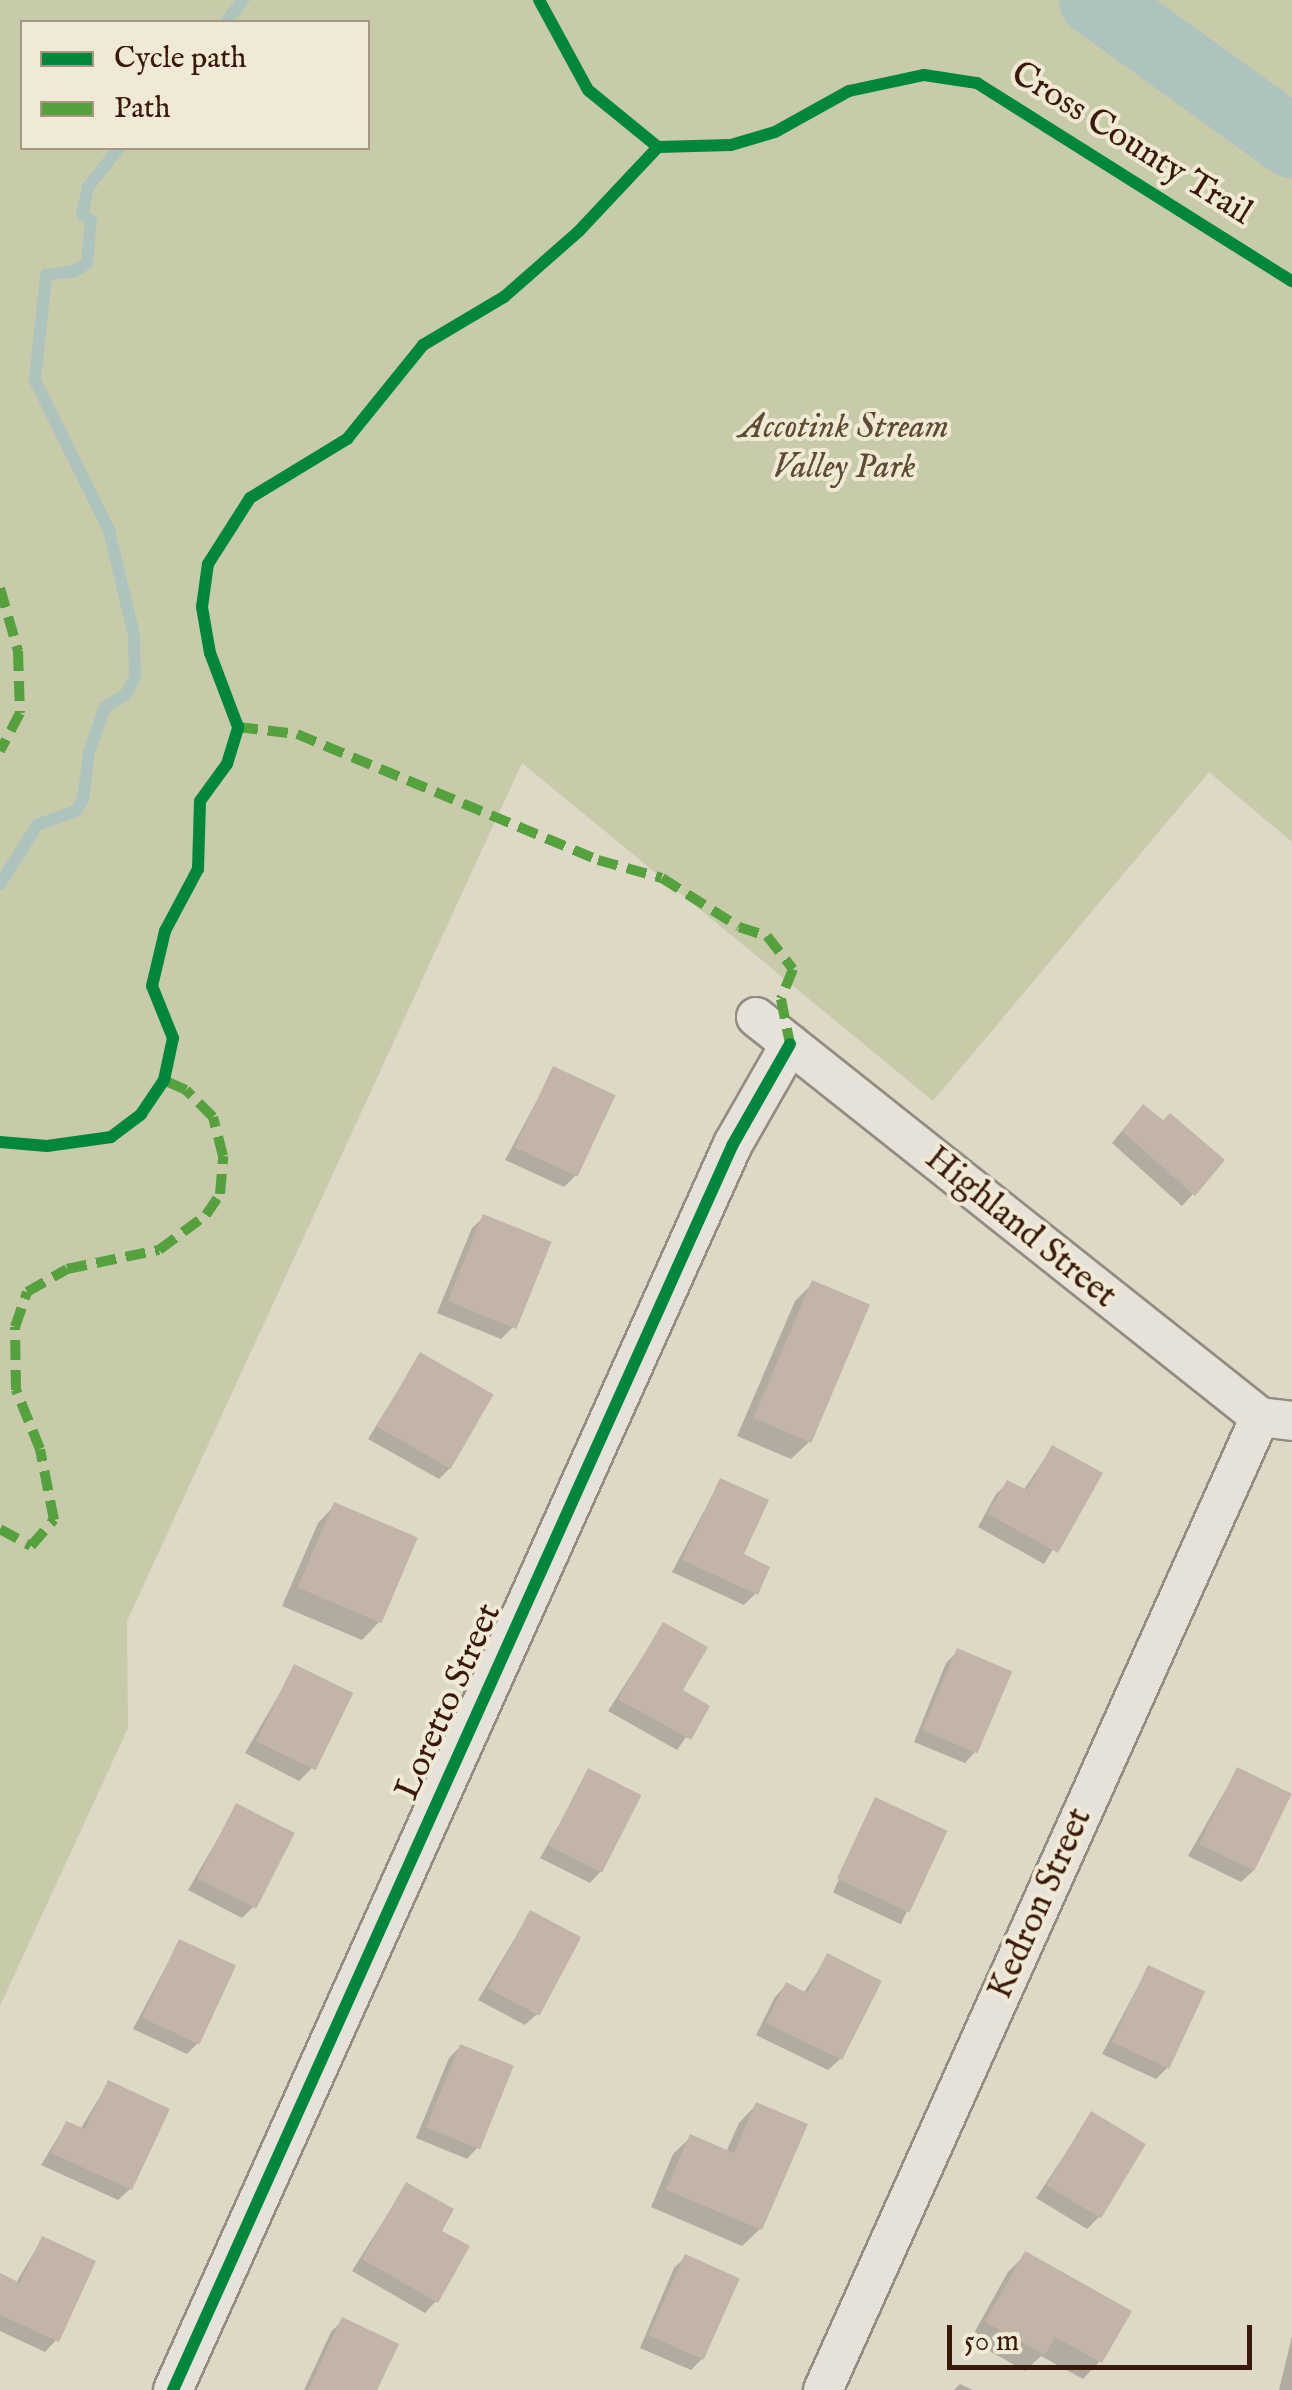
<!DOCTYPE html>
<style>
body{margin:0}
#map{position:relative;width:1292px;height:2390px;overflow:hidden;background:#ded8c7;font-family:"IM FELL English",serif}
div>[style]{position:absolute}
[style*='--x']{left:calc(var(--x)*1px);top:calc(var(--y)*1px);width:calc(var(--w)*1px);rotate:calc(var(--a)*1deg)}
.green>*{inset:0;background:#c8cba9}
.shadow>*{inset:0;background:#0003;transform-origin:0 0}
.stream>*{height:12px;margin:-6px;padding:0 6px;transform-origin:6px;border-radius:6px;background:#aec3be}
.river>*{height:72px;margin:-36px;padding:0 36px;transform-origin:36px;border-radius:36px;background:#aec3be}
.building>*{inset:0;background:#c3b4a8;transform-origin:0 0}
.roads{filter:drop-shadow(2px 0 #938c80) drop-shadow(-2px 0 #938c80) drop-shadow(0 2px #938c80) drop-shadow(0 -2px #938c80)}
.minor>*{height:38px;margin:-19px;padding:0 19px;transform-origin:19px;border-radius:19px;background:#e6e2da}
.quiet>*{height:10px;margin-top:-5px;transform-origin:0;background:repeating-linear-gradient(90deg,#54a13e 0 20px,transparent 0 30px)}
.cycleway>*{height:12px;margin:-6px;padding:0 6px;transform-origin:6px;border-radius:6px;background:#00873e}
span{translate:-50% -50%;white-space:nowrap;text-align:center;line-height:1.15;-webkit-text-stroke:8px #efe9d5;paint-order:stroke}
.street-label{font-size:35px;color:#3a190a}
.park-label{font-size:35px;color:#5f4b32;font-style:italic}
.legend{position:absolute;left:20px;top:20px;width:350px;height:130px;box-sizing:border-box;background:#efe9d5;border:2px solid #a79684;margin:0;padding:12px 18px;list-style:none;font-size:30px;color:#3a190a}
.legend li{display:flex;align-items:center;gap:20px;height:50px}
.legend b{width:50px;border:2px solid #a79684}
.scale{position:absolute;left:947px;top:2325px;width:305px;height:45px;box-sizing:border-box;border:5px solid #3a190a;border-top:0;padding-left:12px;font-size:30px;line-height:35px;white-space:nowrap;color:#3a190a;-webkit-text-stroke:8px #efe9d5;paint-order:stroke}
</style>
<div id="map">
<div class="green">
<div style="clip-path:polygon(evenodd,0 0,1292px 0,1292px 842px,1209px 772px,933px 1101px,522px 763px,127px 1621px,128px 1728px,0 2006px,0 0,368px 22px,368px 148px,22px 148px,22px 22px,368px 22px)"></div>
</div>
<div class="shadow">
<div style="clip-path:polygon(554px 1069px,576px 1175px,564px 1187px,505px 1160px)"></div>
<div style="clip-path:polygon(1132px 1119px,1193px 1194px,1182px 1206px,1112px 1143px)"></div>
<div style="clip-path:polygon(484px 1217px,513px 1327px,501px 1339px,437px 1313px,472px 1228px)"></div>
<div style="clip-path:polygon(813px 1283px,809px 1442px,791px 1459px,737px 1436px,795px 1301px)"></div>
<div style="clip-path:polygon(420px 1355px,451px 1467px,439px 1479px,368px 1439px)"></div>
<div style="clip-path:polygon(1052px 1448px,1099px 1474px,1044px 1564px,978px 1527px,996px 1494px,1008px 1483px,1023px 1491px)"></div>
<div style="clip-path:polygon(720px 1481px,755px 1594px,744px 1605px,672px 1572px)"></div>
<div style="clip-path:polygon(335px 1505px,379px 1622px,362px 1640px,282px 1606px,318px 1523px)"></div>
<div style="clip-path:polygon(663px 1625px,679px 1690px,707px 1707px,677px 1750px,608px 1711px)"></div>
<div style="clip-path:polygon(958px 1651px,976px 1751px,965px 1763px,914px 1742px,946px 1663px)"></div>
<div style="clip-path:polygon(295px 1667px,311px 1769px,299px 1781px,245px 1753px)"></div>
<div style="clip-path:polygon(1237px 1770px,1253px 1871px,1241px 1882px,1188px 1856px)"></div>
<div style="clip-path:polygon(589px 1772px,601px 1871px,590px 1883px,540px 1858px)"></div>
<div style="left:876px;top:1800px;width:75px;height:102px;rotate:25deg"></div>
<div style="clip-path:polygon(237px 1806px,254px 1906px,242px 1918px,188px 1890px)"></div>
<div style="clip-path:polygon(530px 1913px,537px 2014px,525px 2025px,478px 2000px)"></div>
<div style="clip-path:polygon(179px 1942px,199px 2042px,187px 2054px,133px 2029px)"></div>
<div style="clip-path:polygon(827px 1957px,840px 2059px,828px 2070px,756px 2035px,775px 1997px,786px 1985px,803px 1994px)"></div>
<div style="clip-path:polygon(1148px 1968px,1167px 2068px,1156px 2079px,1102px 2054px)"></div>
<div style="clip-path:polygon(460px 2047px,478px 2147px,467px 2159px,416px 2138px,449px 2058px)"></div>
<div style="clip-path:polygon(108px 2083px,130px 2189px,118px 2200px,41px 2165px,66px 2124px,80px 2130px)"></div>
<div style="clip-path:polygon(756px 2105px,760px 2229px,742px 2246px,651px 2207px,673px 2154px,691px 2137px,726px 2152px,739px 2123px)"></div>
<div style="clip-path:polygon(1091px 2115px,1099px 2217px,1087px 2229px,1036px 2198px)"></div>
<div style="clip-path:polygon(406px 2185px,439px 2232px,436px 2301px,425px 2313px,352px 2271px)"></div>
<div style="clip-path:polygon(42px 2239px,56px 2340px,45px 2352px,0 2331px,0 2276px,16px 2283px)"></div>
<div style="clip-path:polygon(1026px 2254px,1100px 2361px,1083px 2379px,1041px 2356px,1025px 2371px,970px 2340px,1008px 2272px)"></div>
<div style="clip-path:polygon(686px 2257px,703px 2358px,691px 2370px,640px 2348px,674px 2268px)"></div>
<div style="clip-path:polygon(343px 2320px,374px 2390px,304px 2390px,331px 2332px)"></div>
<div style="clip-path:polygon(1292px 2336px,1292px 2390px,1279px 2390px)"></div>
<div style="clip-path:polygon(960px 2384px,973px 2390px,954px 2390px)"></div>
</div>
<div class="stream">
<div style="--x:226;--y:22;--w:28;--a:-52"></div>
<div style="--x:0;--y:884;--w:70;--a:-57.9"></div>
<div style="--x:37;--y:825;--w:41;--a:-19.7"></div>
<div style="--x:76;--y:811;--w:13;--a:-58"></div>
<div style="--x:83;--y:800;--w:48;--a:-82.9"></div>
<div style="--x:89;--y:752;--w:48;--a:-70.4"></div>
<div style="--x:105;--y:707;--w:23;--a:-31"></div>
<div style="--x:125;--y:695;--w:20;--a:-60"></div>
<div style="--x:135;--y:678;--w:42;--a:-91.4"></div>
<div style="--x:134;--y:636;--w:109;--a:-103.3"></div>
<div style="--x:109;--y:530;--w:167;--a:-116.3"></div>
<div style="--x:35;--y:380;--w:106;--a:-84"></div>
<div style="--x:46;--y:275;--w:29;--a:-8"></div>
<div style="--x:75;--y:271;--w:14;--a:-34"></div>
<div style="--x:87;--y:263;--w:42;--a:-84.6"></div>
<div style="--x:91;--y:221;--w:11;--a:-142"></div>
<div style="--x:82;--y:214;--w:28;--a:-77"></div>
<div style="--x:88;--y:187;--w:50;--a:-51.5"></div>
</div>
<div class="river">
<div style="--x:1095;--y:0;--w:243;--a:35.8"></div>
</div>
<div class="building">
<div style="left:553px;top:1066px;width:69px;height:90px;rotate:25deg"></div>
<div style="clip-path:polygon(1143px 1104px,1163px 1120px,1170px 1113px,1225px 1160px,1195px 1196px,1122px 1131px)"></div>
<div style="left:483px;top:1214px;width:74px;height:94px;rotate:22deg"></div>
<div style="left:812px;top:1280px;width:63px;height:150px;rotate:23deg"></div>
<div style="left:420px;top:1352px;width:85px;height:86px;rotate:30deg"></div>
<div style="clip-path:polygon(1052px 1445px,1103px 1473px,1058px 1553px,988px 1514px,1007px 1480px,1027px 1490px)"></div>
<div style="clip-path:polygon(720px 1478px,769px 1500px,744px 1554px,770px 1567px,758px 1595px,682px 1560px)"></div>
<div style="left:334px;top:1502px;width:91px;height:93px;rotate:23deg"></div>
<div style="clip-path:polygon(663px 1622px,708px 1647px,683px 1690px,710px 1706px,691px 1740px,618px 1699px)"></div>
<div style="left:957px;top:1648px;width:60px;height:89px;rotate:23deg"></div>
<div style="left:294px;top:1664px;width:66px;height:86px;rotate:26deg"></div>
<div style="left:1237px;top:1767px;width:61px;height:86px;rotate:26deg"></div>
<div style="left:588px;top:1768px;width:60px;height:87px;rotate:27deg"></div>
<div style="left:875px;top:1797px;width:80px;height:90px;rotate:25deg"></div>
<div style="left:236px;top:1803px;width:66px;height:85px;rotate:27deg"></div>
<div style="left:530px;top:1910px;width:58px;height:89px;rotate:28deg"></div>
<div style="left:179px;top:1939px;width:63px;height:87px;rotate:25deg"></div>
<div style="clip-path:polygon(827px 1953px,882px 1981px,842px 2060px,766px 2023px,786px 1982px,807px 1993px)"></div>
<div style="left:1148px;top:1965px;width:63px;height:85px;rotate:25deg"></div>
<div style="left:460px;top:2044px;width:58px;height:90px;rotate:22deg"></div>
<div style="clip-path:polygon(108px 2080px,170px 2109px,132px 2190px,51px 2153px,66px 2121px,85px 2129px)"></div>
<div style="clip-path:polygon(756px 2102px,808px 2124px,762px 2230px,666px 2190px,690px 2134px,734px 2153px)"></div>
<div style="left:1091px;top:2111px;width:64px;height:87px;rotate:31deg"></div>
<div style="clip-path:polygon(406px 2182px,454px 2209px,442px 2231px,470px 2246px,438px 2303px,362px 2259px)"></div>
<div style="clip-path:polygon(42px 2236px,96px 2261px,59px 2342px,0 2315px,0 2273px,20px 2283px)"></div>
<div style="clip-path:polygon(1025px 2251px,1132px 2311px,1102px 2363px,1055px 2337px,1045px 2355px,985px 2322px)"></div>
<div style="left:685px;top:2254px;width:60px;height:89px;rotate:24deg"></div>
<div style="clip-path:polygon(342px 2317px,399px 2344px,377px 2390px,308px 2390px)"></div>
</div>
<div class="roads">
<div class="minor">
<div style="--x:756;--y:1017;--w:643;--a:38.44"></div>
<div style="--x:1260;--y:1417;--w:32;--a:7"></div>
<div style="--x:173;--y:2390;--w:1366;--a:-65.8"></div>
<div style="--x:733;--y:1144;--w:115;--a:-60.3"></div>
<div style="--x:823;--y:2390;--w:1067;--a:-65.81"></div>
</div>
</div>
<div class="quiet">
<div style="--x:0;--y:588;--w:66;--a:74.1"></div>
<div style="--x:18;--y:651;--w:62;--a:88.2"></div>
<div style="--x:20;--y:713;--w:43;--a:117.8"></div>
<div style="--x:238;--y:727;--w:59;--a:6.8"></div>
<div style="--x:297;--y:734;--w:326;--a:22.7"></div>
<div style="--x:598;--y:860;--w:66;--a:15.7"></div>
<div style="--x:662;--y:878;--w:91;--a:32.5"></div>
<div style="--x:739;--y:927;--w:29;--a:18"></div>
<div style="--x:767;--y:936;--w:42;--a:51.8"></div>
<div style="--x:793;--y:969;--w:32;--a:112"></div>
<div style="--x:781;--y:999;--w:46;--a:78.7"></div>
<div style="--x:0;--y:1529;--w:35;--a:29"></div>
<div style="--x:31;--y:1546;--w:35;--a:-49"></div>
<div style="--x:54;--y:1520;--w:72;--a:-101.2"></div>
<div style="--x:40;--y:1449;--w:64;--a:-112.1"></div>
<div style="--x:16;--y:1390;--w:63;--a:-90.9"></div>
<div style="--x:15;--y:1327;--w:37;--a:-71"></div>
<div style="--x:27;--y:1292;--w:46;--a:-29.9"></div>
<div style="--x:67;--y:1269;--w:94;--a:-11.7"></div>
<div style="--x:159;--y:1250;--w:59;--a:-36.7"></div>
<div style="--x:206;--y:1215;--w:25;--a:-56"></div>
<div style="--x:220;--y:1194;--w:38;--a:-85"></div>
<div style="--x:223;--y:1156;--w:40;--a:-104.4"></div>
<div style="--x:213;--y:1117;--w:38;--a:-135"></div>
<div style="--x:186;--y:1090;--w:24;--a:-156"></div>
</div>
<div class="cycleway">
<div style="--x:539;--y:0;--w:102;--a:61.4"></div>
<div style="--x:588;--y:90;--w:90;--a:39.2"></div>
<div style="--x:658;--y:147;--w:73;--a:-1.6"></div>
<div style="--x:731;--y:145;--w:46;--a:-16.5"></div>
<div style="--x:775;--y:132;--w:85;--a:-29"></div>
<div style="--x:849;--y:91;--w:77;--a:-12"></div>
<div style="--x:924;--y:75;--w:54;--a:8.6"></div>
<div style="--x:977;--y:83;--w:372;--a:32.2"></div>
<div style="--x:0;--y:1142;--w:47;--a:4.9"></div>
<div style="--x:47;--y:1146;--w:65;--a:-8"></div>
<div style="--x:111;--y:1137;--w:38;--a:-37"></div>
<div style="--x:141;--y:1114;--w:41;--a:-55.9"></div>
<div style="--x:164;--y:1080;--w:43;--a:-77.9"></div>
<div style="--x:173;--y:1038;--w:56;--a:-112"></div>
<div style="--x:152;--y:986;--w:57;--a:-76.7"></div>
<div style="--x:165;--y:931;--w:70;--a:-62"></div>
<div style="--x:198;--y:869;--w:68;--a:-88.3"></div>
<div style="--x:200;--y:801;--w:46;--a:-53.9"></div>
<div style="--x:227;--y:764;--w:39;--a:-73"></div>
<div style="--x:238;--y:727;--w:79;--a:-110.7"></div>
<div style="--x:210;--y:653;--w:47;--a:-99.9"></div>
<div style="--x:202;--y:607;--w:43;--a:-82.1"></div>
<div style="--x:208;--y:564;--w:78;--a:-57.5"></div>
<div style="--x:250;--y:498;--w:114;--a:-31.3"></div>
<div style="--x:347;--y:439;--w:121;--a:-51"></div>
<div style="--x:423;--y:345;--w:94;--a:-30.7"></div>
<div style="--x:504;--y:297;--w:100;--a:-41.3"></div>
<div style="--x:579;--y:231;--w:115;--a:-46.8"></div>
<div style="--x:173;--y:2390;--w:1366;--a:-65.8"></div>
<div style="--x:733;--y:1144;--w:115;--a:-60.3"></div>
</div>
<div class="street-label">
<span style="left:1131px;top:144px;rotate:32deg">Cross County Trail</span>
<span style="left:1020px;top:1228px;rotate:39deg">Highland Street</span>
<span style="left:449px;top:1702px;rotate:-66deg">Loretto Street</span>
<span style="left:1041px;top:1904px;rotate:-66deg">Kedron Street</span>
</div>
<div class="park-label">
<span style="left:844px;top:448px">Accotink Stream<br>Valley Park</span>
</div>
<ul class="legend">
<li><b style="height:12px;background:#00873e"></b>Cycle path</li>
<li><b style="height:12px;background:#54a13e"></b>Path</li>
</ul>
<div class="scale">50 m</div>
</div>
